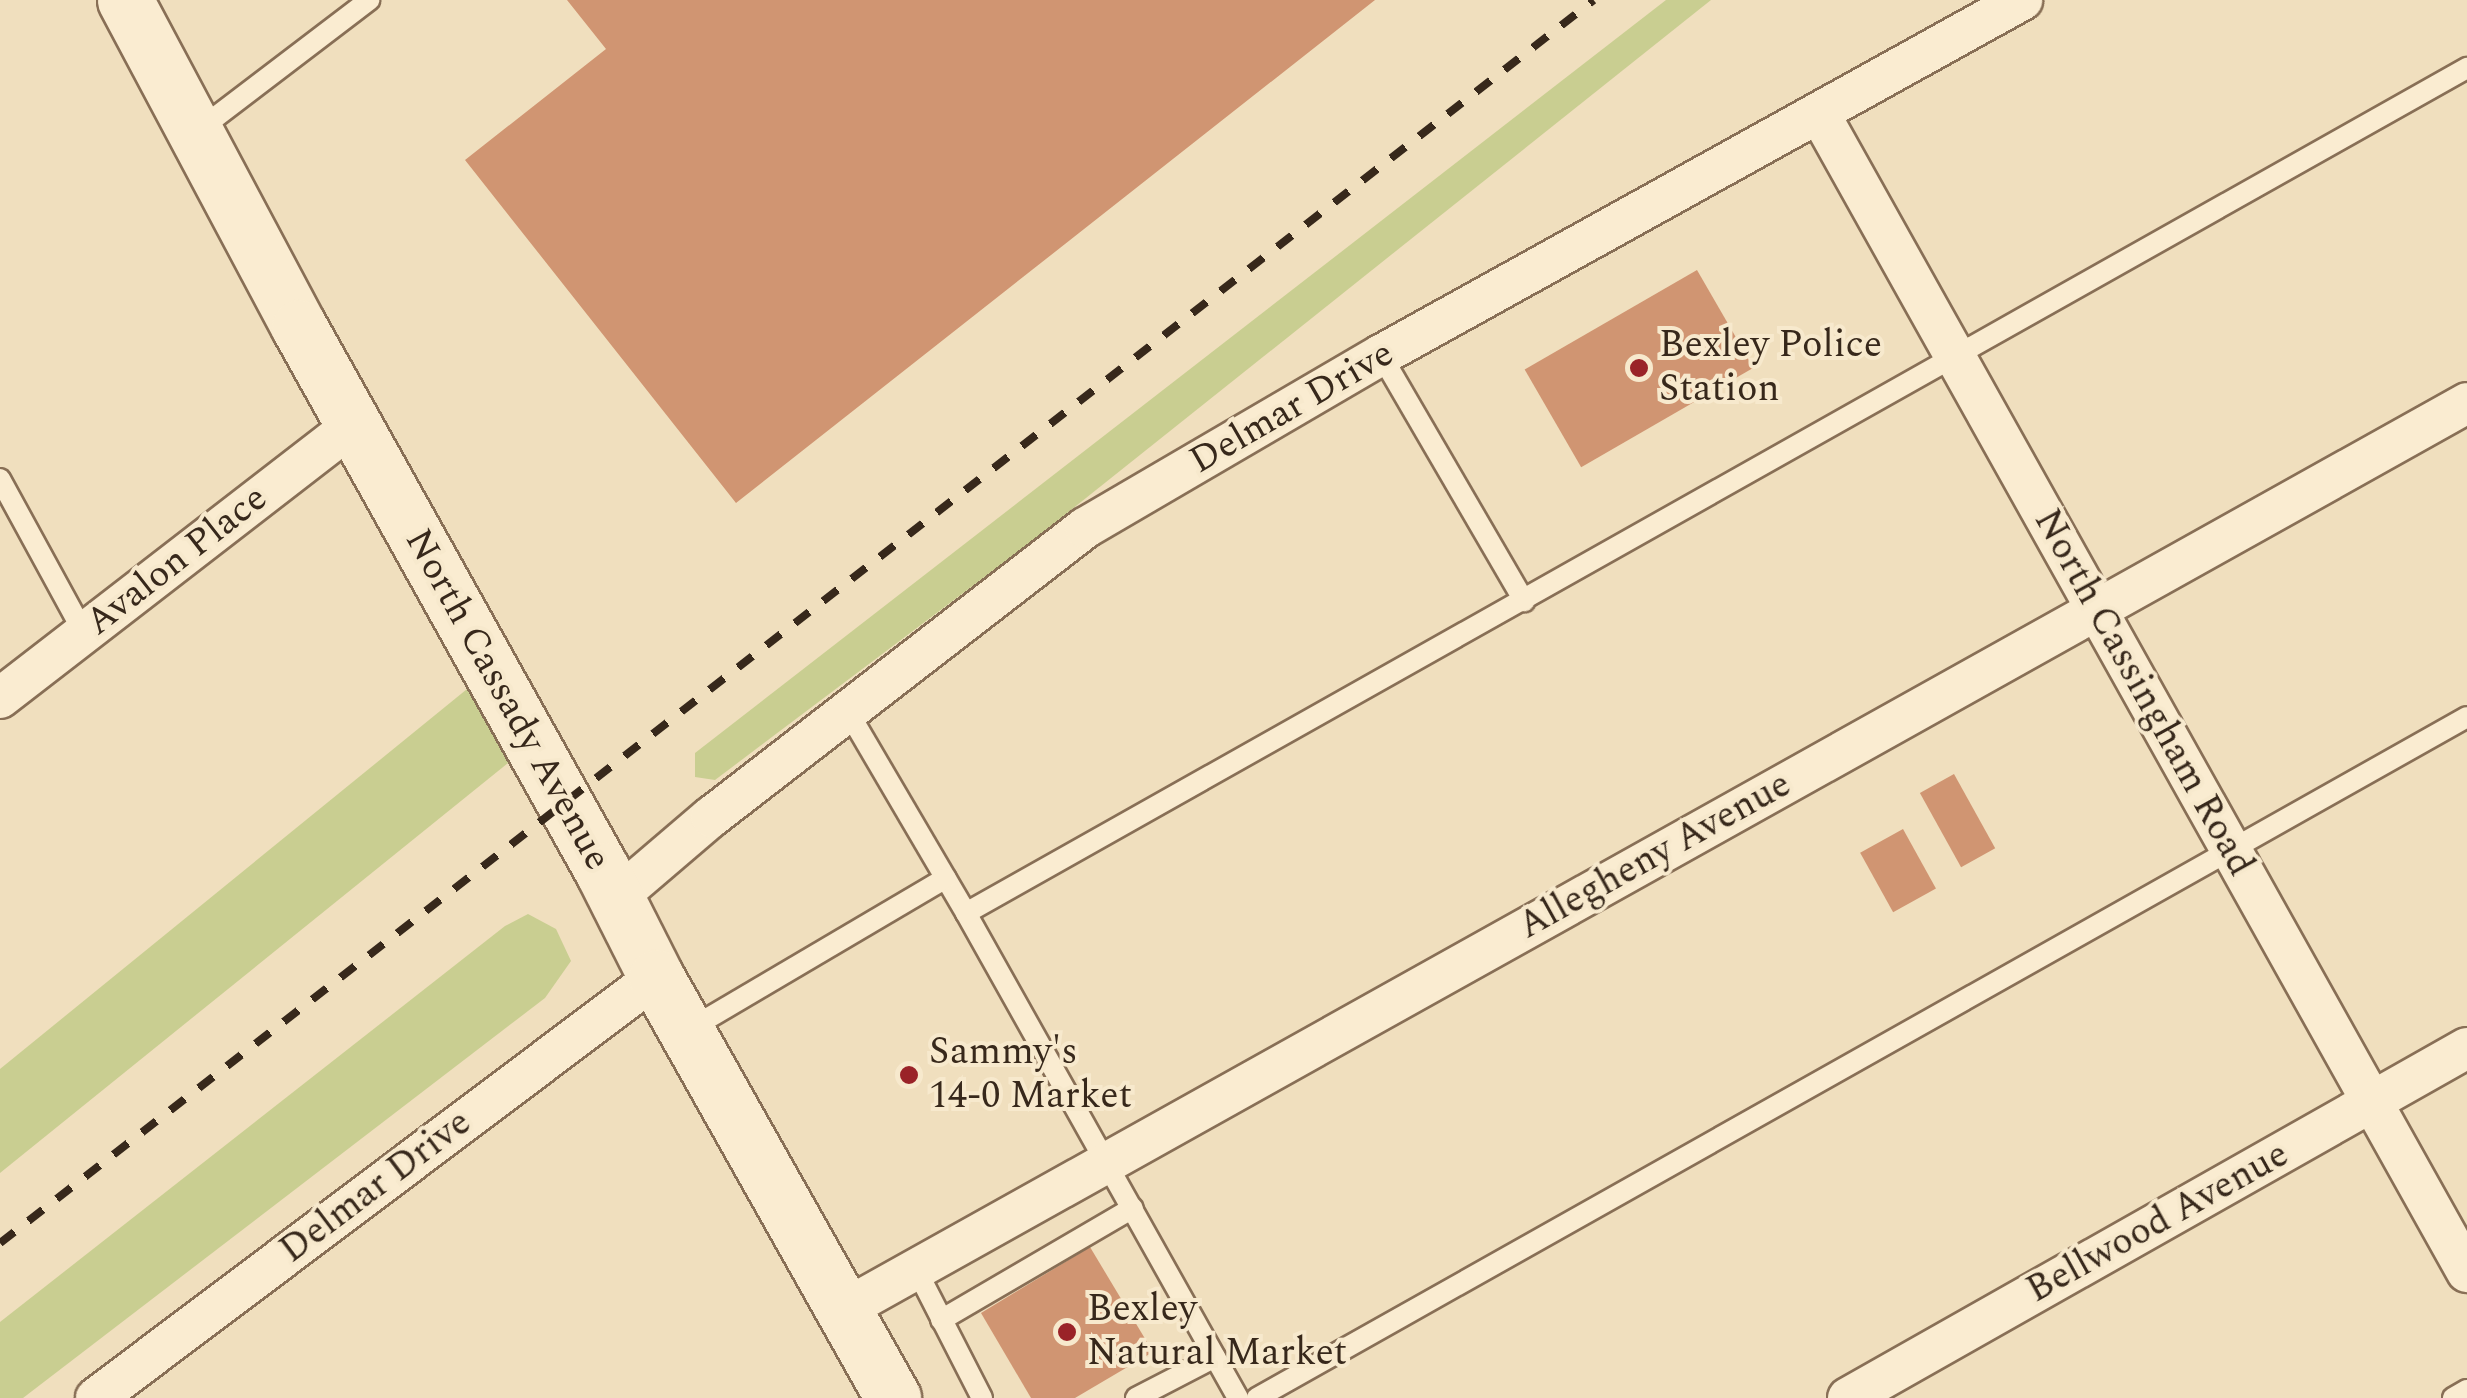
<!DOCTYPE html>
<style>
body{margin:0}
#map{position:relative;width:2467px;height:1398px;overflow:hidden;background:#f0dfbe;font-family:Spectral,serif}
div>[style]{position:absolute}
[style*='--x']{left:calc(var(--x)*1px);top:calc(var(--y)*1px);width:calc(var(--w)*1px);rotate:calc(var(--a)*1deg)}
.green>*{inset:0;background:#c9ce91}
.building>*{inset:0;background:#d09572;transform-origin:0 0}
.roads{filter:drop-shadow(2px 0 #886f56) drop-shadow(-2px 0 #886f56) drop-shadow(0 2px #886f56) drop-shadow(0 -2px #886f56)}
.lane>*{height:20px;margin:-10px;padding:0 10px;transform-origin:10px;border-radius:10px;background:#faecd1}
.street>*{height:40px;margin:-20px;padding:0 20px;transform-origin:20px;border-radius:20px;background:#faecd1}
.secondary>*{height:55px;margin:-27.5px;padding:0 27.5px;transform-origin:27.5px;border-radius:27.5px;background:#faecd1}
.rail>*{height:8px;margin-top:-4px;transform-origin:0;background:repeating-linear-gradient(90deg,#37281b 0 18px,transparent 0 36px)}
.dots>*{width:28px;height:28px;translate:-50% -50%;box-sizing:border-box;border:5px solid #f7e9cd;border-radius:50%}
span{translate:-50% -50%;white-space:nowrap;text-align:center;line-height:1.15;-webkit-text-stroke:8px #f7e9cd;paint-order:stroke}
.poi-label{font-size:38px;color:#37281b}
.left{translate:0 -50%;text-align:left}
.street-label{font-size:38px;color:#37281b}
</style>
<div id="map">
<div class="green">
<div style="clip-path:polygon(1666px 0,1711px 0,1027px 545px,715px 780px,695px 777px,695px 753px)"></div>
<div style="clip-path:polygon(472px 685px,513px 759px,0 1173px,0 1069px)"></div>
<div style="clip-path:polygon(528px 914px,556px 929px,571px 961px,545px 998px,23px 1398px,0 1398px,0 1322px,505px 926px)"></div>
</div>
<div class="building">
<div style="clip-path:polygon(567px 0,1375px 0,736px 503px,465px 160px,606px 49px)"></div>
<div style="left:1697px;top:270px;width:113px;height:199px;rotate:60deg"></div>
<div style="left:1954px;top:774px;width:85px;height:39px;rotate:61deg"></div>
<div style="left:1903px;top:829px;width:68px;height:49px;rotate:61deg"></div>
<div style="clip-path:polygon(1090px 1247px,1153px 1352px,1075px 1398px,1031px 1398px,981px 1313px)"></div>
</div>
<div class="roads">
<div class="lane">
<div style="--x:196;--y:132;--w:218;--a:-37.3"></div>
<div style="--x:1381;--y:355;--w:285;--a:59.8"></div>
<div style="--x:0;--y:479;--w:175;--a:61.4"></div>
<div style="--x:847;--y:710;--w:235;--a:59.6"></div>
<div style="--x:688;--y:1030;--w:299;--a:-30.5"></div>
<div style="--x:916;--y:1269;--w:145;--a:62.9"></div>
<div style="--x:941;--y:1320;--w:222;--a:-30.3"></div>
<div style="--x:1136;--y:1398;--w:89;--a:-27.4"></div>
<div style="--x:1238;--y:1398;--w:556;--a:-119.28"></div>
<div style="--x:966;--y:913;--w:1723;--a:-29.38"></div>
<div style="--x:1257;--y:1398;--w:1388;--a:-29.37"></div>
<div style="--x:2453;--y:1398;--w:16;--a:-30"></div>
</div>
<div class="street">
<div style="--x:1819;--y:113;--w:1328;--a:60.79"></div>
<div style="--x:0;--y:698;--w:448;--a:-37.7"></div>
<div style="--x:616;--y:898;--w:125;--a:-40.5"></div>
<div style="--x:711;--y:817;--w:473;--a:-37.7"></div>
<div style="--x:1085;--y:528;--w:343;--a:-30.3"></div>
<div style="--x:1381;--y:355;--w:733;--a:-28.98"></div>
<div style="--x:843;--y:1310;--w:1860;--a:-29.18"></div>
<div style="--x:96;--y:1398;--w:701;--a:-36.94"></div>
<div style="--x:1848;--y:1398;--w:711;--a:-29.49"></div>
</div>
<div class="secondary">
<div style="--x:125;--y:0;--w:370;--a:62"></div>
<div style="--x:299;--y:327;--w:622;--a:60.84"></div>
<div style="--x:602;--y:870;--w:120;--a:63.2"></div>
<div style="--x:656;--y:977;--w:483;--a:60.6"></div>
</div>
</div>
<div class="rail">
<div style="--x:0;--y:1243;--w:2021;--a:-37.95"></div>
</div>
<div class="dots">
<div style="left:1639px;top:368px;background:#9a2328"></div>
<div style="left:909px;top:1075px;background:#9a2328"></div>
<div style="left:1067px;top:1332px;background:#9a2328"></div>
</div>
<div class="poi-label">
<span class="left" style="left:1659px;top:368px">Bexley Police<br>Station</span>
<span class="left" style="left:929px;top:1075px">Sammy's<br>14-0 Market</span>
<span class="left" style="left:1087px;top:1332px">Bexley<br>Natural Market</span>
</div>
<div class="street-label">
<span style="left:1292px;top:408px;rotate:-30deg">Delmar Drive</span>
<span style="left:177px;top:561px;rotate:-38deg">Avalon Place</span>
<span style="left:2143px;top:693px;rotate:61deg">North Cassingham Road</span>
<span style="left:507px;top:700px;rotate:61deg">North Cassady Avenue</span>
<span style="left:1655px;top:856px;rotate:-29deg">Allegheny Avenue</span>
<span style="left:376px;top:1187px;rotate:-37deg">Delmar Drive</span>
<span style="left:2158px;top:1223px;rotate:-29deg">Bellwood Avenue</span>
</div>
</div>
